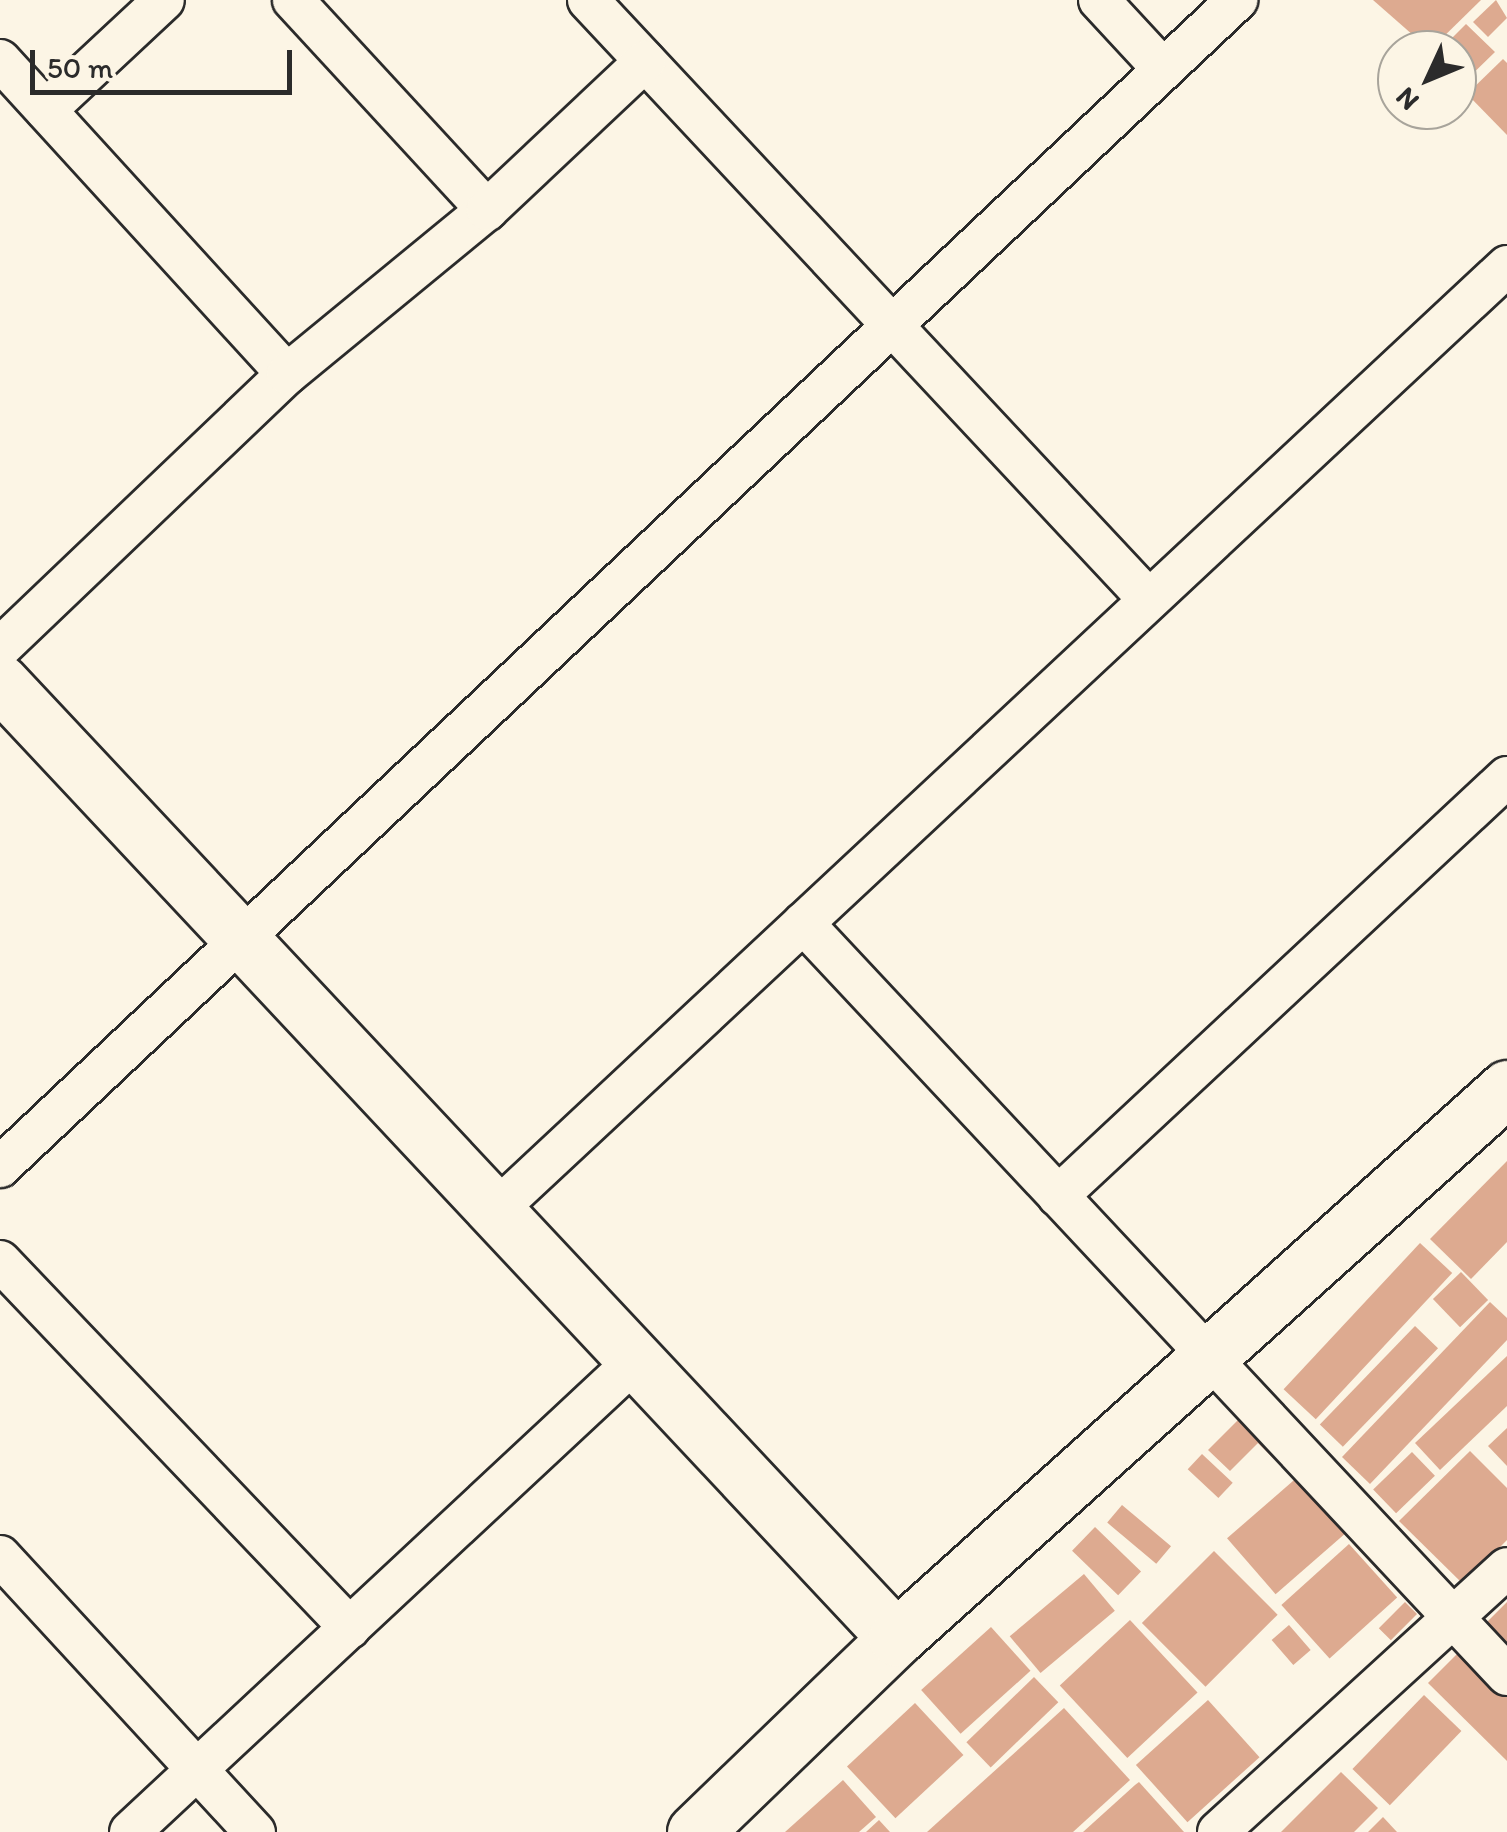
<!DOCTYPE html>
<style>
body{margin:0}
#map{position:relative;width:1507px;height:1832px;overflow:hidden;background:#fcf5e5;font-family:Itim,sans-serif}
div>[style]{position:absolute}
[style*='--x']{left:calc(var(--x)*1px);top:calc(var(--y)*1px);width:calc(var(--w)*1px);rotate:calc(var(--a)*1deg)}
.building>*{inset:0;background:#ddaa90;transform-origin:0 0}
.roads{filter:drop-shadow(2px 0 #2b2b2b) drop-shadow(-2px 0 #2b2b2b) drop-shadow(0 2px #2b2b2b) drop-shadow(0 -2px #2b2b2b)}
.street>*{height:40px;margin:-20px;padding:0 20px;transform-origin:20px;border-radius:20px;background:#fcf5e5}
.secondary>*{height:55px;margin:-27.5px;padding:0 27.5px;transform-origin:27.5px;border-radius:27.5px;background:#fcf5e5}
span{translate:-50% -50%;white-space:nowrap;text-align:center;line-height:1.15;-webkit-text-stroke:8px #fcf5e5;paint-order:stroke}
.north{position:absolute;left:1377px;top:30px;width:100px;height:100px;box-sizing:border-box;background:#fcf5e5;border:2px solid #a8a49b;border-radius:50%;rotate:226deg;font-size:28px;font-weight:700;line-height:40px;text-align:center;color:#2b2b2b}
.north::after{content:'';display:block;margin:auto;width:35px;height:45px;background:#2b2b2b;clip-path:polygon(50% 0,100% 100%,50% 72%,0 100%)}
.scale{position:absolute;left:30px;top:50px;width:262px;height:45px;box-sizing:border-box;border:5px solid #2b2b2b;border-top:0;padding-left:12px;font-size:30px;line-height:35px;white-space:nowrap;color:#2b2b2b;-webkit-text-stroke:8px #fcf5e5;paint-order:stroke}
</style>
<div id="map">
<div class="building">
<div style="clip-path:polygon(1373px 0,1481px 0,1430px 50px)"></div>
<div style="clip-path:polygon(1496px 0,1507px 18px,1488px 37px,1473px 22px)"></div>
<div style="clip-path:polygon(1466px 24px,1495px 52px,1457px 89px,1457px 50px,1440px 50px)"></div>
<div style="clip-path:polygon(1503px 59px,1507px 63px,1507px 135px,1467px 94px)"></div>
<div style="clip-path:polygon(1507px 1161px,1507px 1242px,1471px 1279px,1430px 1239px)"></div>
<div style="left:1420px;top:1243px;width:44px;height:200px;rotate:43deg"></div>
<div style="left:1461px;top:1272px;width:39px;height:39px;rotate:46deg"></div>
<div style="clip-path:polygon(1490px 1302px,1507px 1318px,1507px 1340px,1370px 1484px,1342px 1457px)"></div>
<div style="left:1415px;top:1326px;width:32px;height:137px;rotate:44deg"></div>
<div style="clip-path:polygon(1507px 1356px,1507px 1406px,1440px 1470px,1415px 1443px)"></div>
<div style="clip-path:polygon(1244px 1414px,1283px 1450px,1274px 1459px,1258px 1443px,1230px 1471px,1208px 1450px)"></div>
<div style="clip-path:polygon(1507px 1428px,1507px 1466px,1488px 1446px)"></div>
<div style="clip-path:polygon(1470px 1451px,1507px 1488px,1507px 1540px,1463px 1584px,1399px 1521px)"></div>
<div style="left:1412px;top:1452px;width:33px;height:54px;rotate:46deg"></div>
<div style="left:1202px;top:1454px;width:42px;height:21px;rotate:43deg"></div>
<div style="left:1301px;top:1474px;width:74px;height:98px;rotate:49deg"></div>
<div style="left:1122px;top:1505px;width:64px;height:23px;rotate:40deg"></div>
<div style="left:1095px;top:1527px;width:64px;height:33px;rotate:44deg"></div>
<div style="left:1349px;top:1544px;width:72px;height:91px;rotate:48deg"></div>
<div style="left:1214px;top:1551px;width:90px;height:102px;rotate:45deg"></div>
<div style="left:1084px;top:1574px;width:48px;height:97px;rotate:50deg"></div>
<div style="left:1405px;top:1602px;width:17px;height:37px;rotate:45deg"></div>
<div style="clip-path:polygon(1507px 1602px,1507px 1643px,1487px 1622px)"></div>
<div style="left:1130px;top:1620px;width:99px;height:96px;rotate:47deg"></div>
<div style="left:1289px;top:1625px;width:33px;height:23px;rotate:49deg"></div>
<div style="left:991px;top:1627px;width:59px;height:94px;rotate:48deg"></div>
<div style="clip-path:polygon(1464px 1647px,1507px 1690px,1507px 1761px,1428px 1683px)"></div>
<div style="left:1034px;top:1677px;width:35px;height:94px;rotate:46deg"></div>
<div style="left:1424px;top:1695px;width:52px;height:103px;rotate:44deg"></div>
<div style="left:1208px;top:1700px;width:77px;height:97px;rotate:48deg"></div>
<div style="left:915px;top:1703px;width:71px;height:93px;rotate:47deg"></div>
<div style="clip-path:polygon(1064px 1708px,1130px 1780px,1073px 1832px,927px 1832px)"></div>
<div style="clip-path:polygon(1341px 1772px,1378px 1808px,1354px 1832px,1281px 1832px)"></div>
<div style="clip-path:polygon(843px 1780px,876px 1817px,859px 1832px,785px 1832px)"></div>
<div style="clip-path:polygon(1139px 1782px,1184px 1832px,1083px 1832px,1135px 1785px)"></div>
<div style="clip-path:polygon(1383px 1817px,1397px 1832px,1368px 1832px)"></div>
<div style="clip-path:polygon(879px 1820px,890px 1832px,866px 1832px)"></div>
</div>
<div class="roads">
<div class="street">
<div style="--x:293;--y:0;--w:286;--a:47.3"></div>
<div style="--x:588;--y:0;--w:821;--a:46.92"></div>
<div style="--x:1099;--y:0;--w:94;--a:47.2"></div>
<div style="--x:0;--y:60;--w:425;--a:47.6"></div>
<div style="--x:46;--y:110;--w:161;--a:-43"></div>
<div style="--x:0;--y:648;--w:397;--a:-43.7"></div>
<div style="--x:287;--y:374;--w:259;--a:-39.4"></div>
<div style="--x:487;--y:210;--w:217;--a:-43.3"></div>
<div style="--x:803;--y:923;--w:1030;--a:46.89"></div>
<div style="--x:0;--y:1167;--w:1701;--a:-43.33"></div>
<div style="--x:1058;--y:1196;--w:614;--a:-43.02"></div>
<div style="--x:494;--y:1212;--w:1386;--a:-43.04"></div>
<div style="--x:0;--y:1261;--w:507;--a:46.36"></div>
<div style="--x:0;--y:1556;--w:376;--a:47.3"></div>
<div style="--x:130;--y:1832;--w:691;--a:-43"></div>
<div style="--x:1218;--y:1832;--w:391;--a:-42.4"></div>
</div>
<div class="secondary">
<div style="--x:0;--y:682;--w:1310;--a:46.86"></div>
<div style="--x:695;--y:1832;--w:279;--a:-44"></div>
<div style="--x:896;--y:1638;--w:822;--a:-41.99"></div>
</div>
</div>
<div class="north">N</div>
<div class="scale">50 m</div>
</div>
